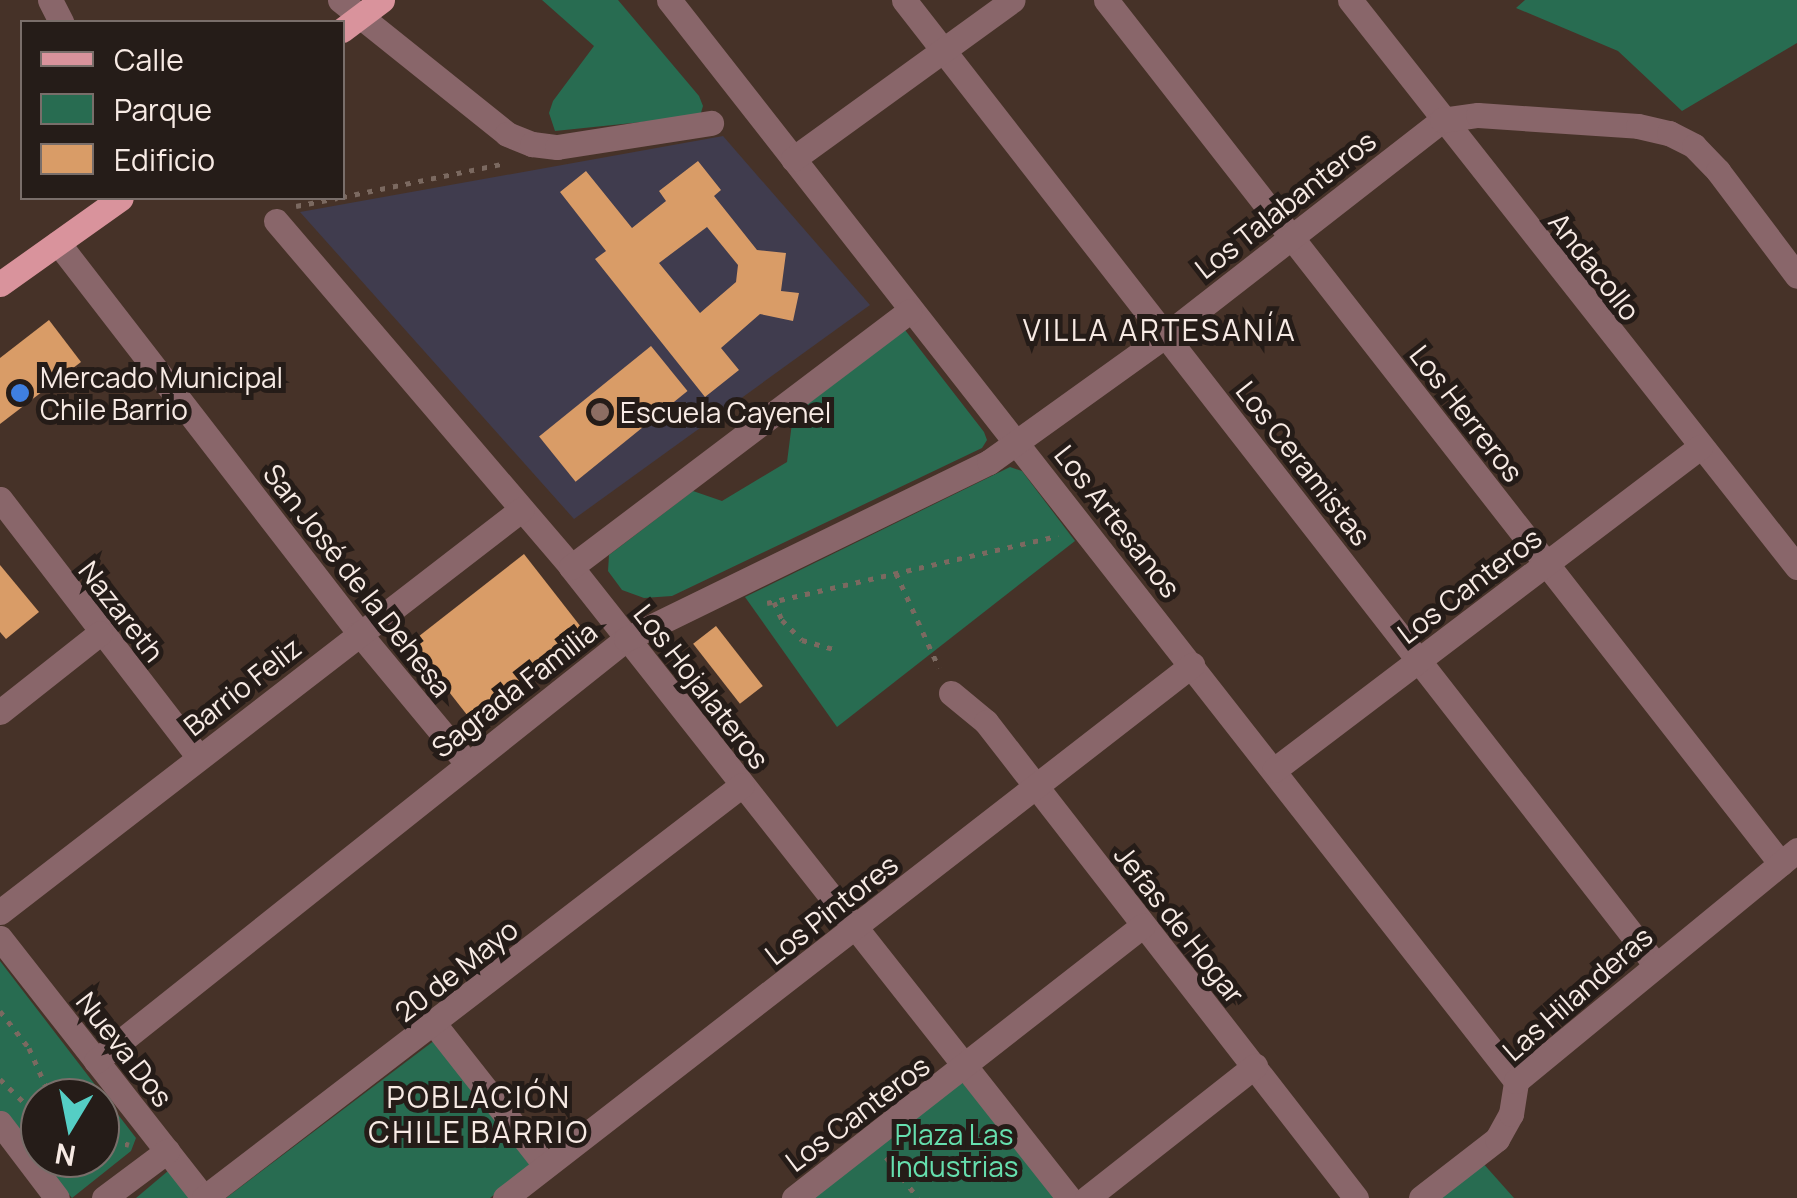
<!DOCTYPE html>
<meta charset="utf-8">
<style>
body{margin:0}
#map{position:relative;width:1797px;height:1198px;overflow:hidden;background:#463228;font-family:Manrope,sans-serif}
div>[style]{position:absolute}
[style*='--x']{left:calc(var(--x)*1px);top:calc(var(--y)*1px);width:calc(var(--w)*1px);rotate:calc(var(--a)*1deg)}
.education>*{inset:0;background:#403c4e}
.green>*{inset:0;background:#286c51}
.building>*{inset:0;background:#d99c67;transform-origin:0 0}
.path>*{height:5px;margin-top:-2.5px;transform-origin:0;background:repeating-linear-gradient(90deg,#7b6960 0 5px,transparent 0 13px)}
.minor>*{height:25px;margin:-12.5px;padding:0 12.5px;transform-origin:12.5px;border-radius:12.5px;background:#89666a}
.major>*{height:25px;margin:-12.5px;padding:0 12.5px;transform-origin:12.5px;border-radius:12.5px;background:#d9939c}
.dots>*{width:28px;height:28px;translate:-50% -50%;box-sizing:border-box;border:5px solid #251c18;border-radius:50%}
span{translate:-50% -50%;white-space:nowrap;text-align:center;line-height:1.15;-webkit-text-stroke:10px #251c18;paint-order:stroke}
.street-label{font-size:28px;color:#f7eae4}
.poi-label{font-size:28px;color:#f7eae4}
.left{translate:0 -50%;text-align:left}
.park-label{font-size:28px;color:#66dfae}
.neighbourhood-label{font-size:30px;color:#f7eae4;letter-spacing:2.5px}
.legend{position:absolute;left:20px;top:20px;width:325px;height:180px;box-sizing:border-box;background:#251c18;border:2px solid #796e6a;margin:0;padding:12px 18px;list-style:none;font-size:30px;color:#f7eae4}
.legend li{display:flex;align-items:center;gap:20px;height:50px}
.legend b{width:50px;border:2px solid #796e6a}
.north{position:absolute;left:20px;top:1078px;width:100px;height:100px;box-sizing:border-box;background:#251c18;border:2px solid #796e6a;border-radius:50%;rotate:190deg;font-size:28px;font-weight:700;line-height:40px;text-align:center;color:#f7eae4}
.north::after{content:'';display:block;margin:auto;width:35px;height:45px;background:#55cec5;clip-path:polygon(50% 0,100% 100%,50% 72%,0 100%)}
</style>
<div id="map">
<div class="education">
<div style="clip-path:polygon(723px 136px,870px 305px,574px 519px,300px 212px)"></div>
</div>
<div class="green">
<div style="clip-path:polygon(542px 0,618px 0,699px 96px,703px 106px,700px 116px,555px 131px,549px 113px,553px 101px,594px 46px)"></div>
<div style="clip-path:polygon(1525px 0,1797px 0,1797px 43px,1682px 111px,1618px 51px,1516px 8px)"></div>
<div style="clip-path:polygon(905px 330px,984px 432px,987px 440px,982px 448px,672px 596px,644px 598px,622px 590px,608px 571px,609px 555px,693px 491px,722px 501px,787px 462px,793px 415px)"></div>
<div style="clip-path:polygon(1010px 467px,1022px 471px,1075px 541px,837px 727px,745px 597px)"></div>
<div style="clip-path:polygon(evenodd,0 961px,136px 1138px,131px 1151px,72px 1198px,0 1113px,0 961px,40px 1098px,100px 1098px,100px 1158px,40px 1158px,40px 1098px)"></div>
<div style="clip-path:polygon(435px 1040px,531px 1166px,490px 1198px,226px 1198px)"></div>
<div style="clip-path:polygon(962px 1082px,1056px 1198px,811px 1198px)"></div>
<div style="clip-path:polygon(1481px 1161px,1514px 1198px,1432px 1198px)"></div>
<div style="clip-path:polygon(168px 1171px,189px 1198px,136px 1198px)"></div>
</div>
<div class="building">
<div style="clip-path:polygon(evenodd,698px 161px,721px 190px,714px 196px,757px 250px,786px 253px,781px 291px,799px 293px,793px 321px,760px 314px,721px 348px,739px 370px,705px 397px,595px 259px,606px 251px,560px 192px,586px 171px,632px 228px,666px 201px,659px 191px,698px 161px,707px 227px,738px 265px,736px 282px,700px 313px,659px 263px,707px 227px)"></div>
<div style="clip-path:polygon(49px 320px,81px 362px,0 424px,0 358px)"></div>
<div style="left:651px;top:346px;width:58px;height:144px;rotate:51deg"></div>
<div style="left:524px;top:554px;width:97px;height:144px;rotate:52deg"></div>
<div style="clip-path:polygon(0 565px,39px 612px,6px 639px,0 632px)"></div>
<div style="left:716px;top:626px;width:76px;height:29px;rotate:52deg"></div>
</div>
<div class="path">
<div style="--x:342;--y:197;--w:167;--a:-11.7"></div>
<div style="--x:296;--y:206;--w:42;--a:-11"></div>
<div style="--x:896;--y:573;--w:104;--a:65.6"></div>
<div style="--x:774;--y:602;--w:20;--a:66"></div>
<div style="--x:782;--y:620;--w:28;--a:45"></div>
<div style="--x:802;--y:640;--w:36;--a:16"></div>
<div style="--x:767;--y:603;--w:299;--a:-13"></div>
<div style="--x:0;--y:1011;--w:47;--a:51.9"></div>
<div style="--x:29;--y:1048;--w:55;--a:66.3"></div>
<div style="--x:0;--y:1079;--w:56;--a:44.3"></div>
<div style="--x:100;--y:1137;--w:30;--a:15"></div>
<div style="--x:886;--y:1157;--w:52;--a:52"></div>
</div>
<div class="minor">
<div style="--x:50;--y:0;--w:25;--a:63"></div>
<div style="--x:340;--y:0;--w:214;--a:38.7"></div>
<div style="--x:507;--y:134;--w:27;--a:22"></div>
<div style="--x:532;--y:144;--w:25;--a:7"></div>
<div style="--x:557;--y:147;--w:156;--a:-8.9"></div>
<div style="--x:669;--y:0;--w:1373;--a:51.92"></div>
<div style="--x:904;--y:0;--w:1222;--a:52.08"></div>
<div style="--x:1106;--y:0;--w:1096;--a:52"></div>
<div style="--x:1350;--y:0;--w:722;--a:51.75"></div>
<div style="--x:793;--y:159;--w:271;--a:-35.9"></div>
<div style="--x:276;--y:221;--w:455;--a:49.5"></div>
<div style="--x:571;--y:567;--w:804;--a:51.72"></div>
<div style="--x:58;--y:243;--w:493;--a:52.3"></div>
<div style="--x:359;--y:633;--w:169;--a:50.3"></div>
<div style="--x:0;--y:499;--w:326;--a:52.4"></div>
<div style="--x:571;--y:567;--w:424;--a:-37.1"></div>
<div style="--x:951;--y:693;--w:45;--a:39.6"></div>
<div style="--x:986;--y:722;--w:603;--a:52.14"></div>
<div style="--x:0;--y:712;--w:127;--a:-38.3"></div>
<div style="--x:1274;--y:770;--w:535;--a:-37.17"></div>
<div style="--x:0;--y:912;--w:659;--a:-37.67"></div>
<div style="--x:0;--y:938;--w:330;--a:51.9"></div>
<div style="--x:435;--y:1025;--w:179;--a:51.8"></div>
<div style="--x:96;--y:1061;--w:677;--a:-38.53"></div>
<div style="--x:626;--y:639;--w:404;--a:-26"></div>
<div style="--x:989;--y:462;--w:218;--a:-35.7"></div>
<div style="--x:1166;--y:335;--w:350;--a:-37.9"></div>
<div style="--x:1442;--y:120;--w:36;--a:-8"></div>
<div style="--x:1478;--y:115;--w:160;--a:3.9"></div>
<div style="--x:1638;--y:126;--w:32;--a:13"></div>
<div style="--x:1669;--y:133;--w:28;--a:27"></div>
<div style="--x:1694;--y:146;--w:35;--a:46"></div>
<div style="--x:1718;--y:171;--w:131;--a:53"></div>
<div style="--x:0;--y:1123;--w:94;--a:52.8"></div>
<div style="--x:104;--y:1198;--w:79;--a:-36.7"></div>
<div style="--x:204;--y:1198;--w:678;--a:-37.51"></div>
<div style="--x:505;--y:1198;--w:870;--a:-37.81"></div>
<div style="--x:794;--y:1198;--w:443;--a:-38"></div>
<div style="--x:1087;--y:1198;--w:214;--a:-38.2"></div>
<div style="--x:1421;--y:1198;--w:96;--a:-37.8"></div>
<div style="--x:1497;--y:1139;--w:29;--a:-61"></div>
<div style="--x:1511;--y:1114;--w:33;--a:-81"></div>
<div style="--x:1516;--y:1081;--w:364;--a:-39.4"></div>
</div>
<div class="major">
<div style="--x:342;--y:30;--w:50;--a:-36.9"></div>
<div style="--x:0;--y:284;--w:148;--a:-35.4"></div>
</div>
<div class="dots">
<div style="left:20px;top:393px;background:#3f7fe0"></div>
<div style="left:600px;top:412px;background:#8d6e63"></div>
</div>
<div class="street-label">
<span style="left:1285px;top:204px;rotate:-38deg">Los Talabanteros</span>
<span style="left:1595px;top:266px;rotate:52deg">Andacollo</span>
<span style="left:1467px;top:413px;rotate:52deg">Los Herreros</span>
<span style="left:1304px;top:463px;rotate:52deg">Los Ceramistas</span>
<span style="left:1118px;top:521px;rotate:52deg">Los Artesanos</span>
<span style="left:358px;top:580px;rotate:52deg">San José de la Dehesa</span>
<span style="left:1469px;top:585px;rotate:-37deg">Los Canteros</span>
<span style="left:122px;top:611px;rotate:52deg">Nazareth</span>
<span style="left:242px;top:686px;rotate:-38deg">Barrio Feliz</span>
<span style="left:702px;top:686px;rotate:52deg">Los Hojalateros</span>
<span style="left:514px;top:689px;rotate:-38deg">Sagrada Familia</span>
<span style="left:831px;top:909px;rotate:-38deg">Los Pintores</span>
<span style="left:1180px;top:924px;rotate:52deg">Jefas de Hogar</span>
<span style="left:456px;top:970px;rotate:-38deg">20 de Mayo</span>
<span style="left:1577px;top:993px;rotate:-41deg">Las Hilanderas</span>
<span style="left:125px;top:1049px;rotate:52deg">Nueva Dos</span>
<span style="left:857px;top:1113px;rotate:-37deg">Los Canteros</span>
</div>
<div class="poi-label">
<span class="left" style="left:40px;top:393px">Mercado Municipal<br>Chile Barrio</span>
<span class="left" style="left:620px;top:412px">Escuela Cayenel</span>
</div>
<div class="park-label">
<span style="left:954px;top:1150px">Plaza Las<br>Industrias</span>
</div>
<div class="neighbourhood-label">
<span style="left:1160px;top:330px">VILLA ARTESANÍA</span>
<span style="left:479px;top:1114px">POBLACIÓN<br>CHILE BARRIO</span>
</div>
<ul class="legend">
<li><b style="height:12px;background:#d9939c"></b>Calle</li>
<li><b style="height:28px;background:#286c51"></b>Parque</li>
<li><b style="height:28px;background:#d99c67"></b>Edificio</li>
</ul>
<div class="north">N</div>
</div>
